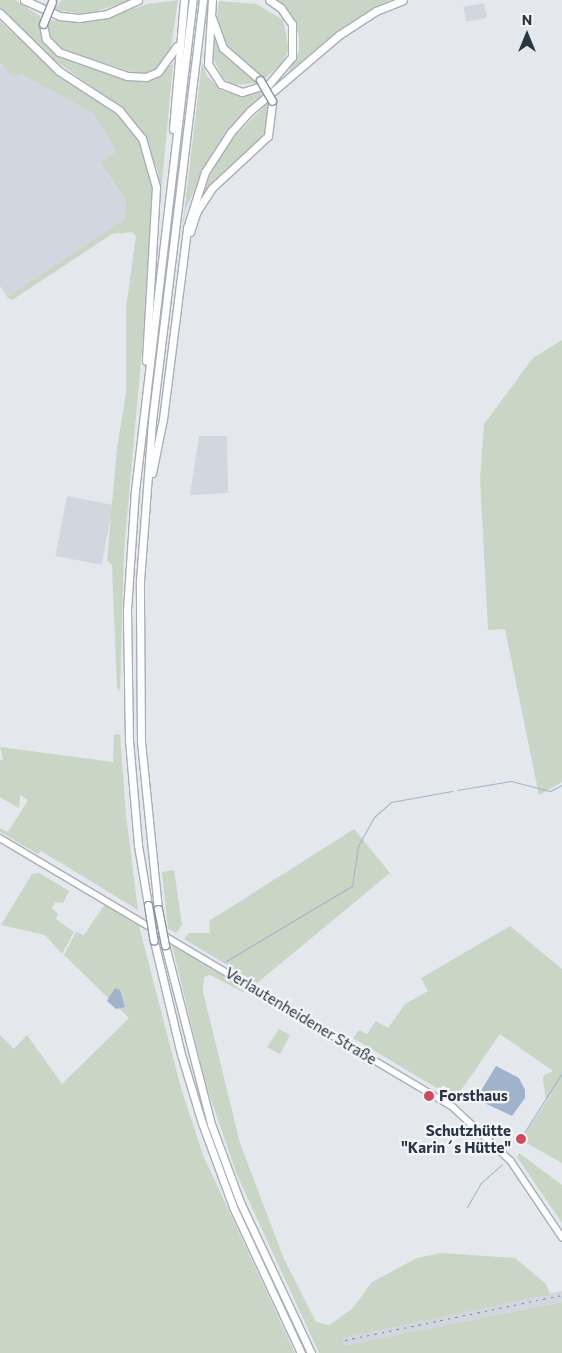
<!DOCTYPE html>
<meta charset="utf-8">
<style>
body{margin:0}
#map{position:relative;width:562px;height:1353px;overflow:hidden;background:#e4e7ec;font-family:Commissioner,sans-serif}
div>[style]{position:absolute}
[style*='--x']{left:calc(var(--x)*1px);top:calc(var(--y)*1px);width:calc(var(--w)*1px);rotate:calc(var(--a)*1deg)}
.built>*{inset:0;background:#d2d6de;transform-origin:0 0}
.green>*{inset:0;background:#c9d6c5}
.water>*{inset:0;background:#9fb4cc}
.stream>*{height:1px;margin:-0.5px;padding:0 0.5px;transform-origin:0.5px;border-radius:0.5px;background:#9fb4cc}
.roads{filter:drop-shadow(1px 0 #a9aeb7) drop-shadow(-1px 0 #a9aeb7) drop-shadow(0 1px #a9aeb7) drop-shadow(0 -1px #a9aeb7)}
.secondary>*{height:5.5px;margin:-2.75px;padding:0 2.75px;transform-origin:2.75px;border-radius:2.75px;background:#fff}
.highway>*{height:7px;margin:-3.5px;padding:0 3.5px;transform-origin:3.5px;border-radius:3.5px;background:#fff}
.rail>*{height:1px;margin-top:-0.5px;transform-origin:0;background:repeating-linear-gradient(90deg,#7d8696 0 2.5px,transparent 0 7.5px)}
.bridges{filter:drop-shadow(1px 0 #8b94a3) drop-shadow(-1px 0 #8b94a3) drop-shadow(0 1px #8b94a3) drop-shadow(0 -1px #8b94a3)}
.highway-bridge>*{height:7px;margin:-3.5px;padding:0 3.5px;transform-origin:3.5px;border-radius:3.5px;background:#fff}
.dots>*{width:14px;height:14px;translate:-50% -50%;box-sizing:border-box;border:2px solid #f4f6f9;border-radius:50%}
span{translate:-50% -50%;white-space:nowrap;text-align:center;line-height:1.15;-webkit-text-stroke:4.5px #f4f6f9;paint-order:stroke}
.street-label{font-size:15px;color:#2b3445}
.poi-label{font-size:15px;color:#2b3445;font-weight:700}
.left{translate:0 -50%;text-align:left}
.right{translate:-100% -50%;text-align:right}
.north{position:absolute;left:502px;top:10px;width:50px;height:50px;-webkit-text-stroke:4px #f4f6f9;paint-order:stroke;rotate:0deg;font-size:14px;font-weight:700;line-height:20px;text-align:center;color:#2b3445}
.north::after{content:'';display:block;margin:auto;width:18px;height:22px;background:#2b3445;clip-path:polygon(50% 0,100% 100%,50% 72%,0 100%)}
</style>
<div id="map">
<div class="built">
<div style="left:484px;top:3px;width:15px;height:21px;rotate:79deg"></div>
<div style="clip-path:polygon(0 63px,14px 77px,21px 74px,93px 113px,116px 152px,100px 164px,126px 201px,125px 219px,7px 297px,0 286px)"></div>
<div style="clip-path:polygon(199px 436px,227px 436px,228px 493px,190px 495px)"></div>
<div style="left:67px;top:496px;width:47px;height:61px;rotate:11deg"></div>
<div style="clip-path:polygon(562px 1291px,562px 1302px,344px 1347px,342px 1338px)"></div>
</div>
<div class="green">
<div style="clip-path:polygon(0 0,15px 0,40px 16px,45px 43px,69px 59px,122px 78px,143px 81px,173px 64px,160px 205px,158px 171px,140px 128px,121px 107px,37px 48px,0 9px)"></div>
<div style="clip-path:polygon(62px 0,132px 0,88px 14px,53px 10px)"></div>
<div style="clip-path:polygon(178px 0,170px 54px,158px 68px,141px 75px,58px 48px,48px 32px,49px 20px,92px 22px,148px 4px)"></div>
<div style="clip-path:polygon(274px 0,390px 0,337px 31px,288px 73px,299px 51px,299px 35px,286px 8px)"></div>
<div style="clip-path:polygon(219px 1px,257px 4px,283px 20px,289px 49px,281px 65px,265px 78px,229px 50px,221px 38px,216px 24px)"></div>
<div style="clip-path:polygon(0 21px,64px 79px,124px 119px,146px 153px,151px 171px,153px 226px,124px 551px,120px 691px,117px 688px,112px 565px,107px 561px,117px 448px,126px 393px,126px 308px,136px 236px,132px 232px,112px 234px,12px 300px,7px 297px,125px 219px,126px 201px,100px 163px,116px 152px,93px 113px,21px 74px,14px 78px,0 63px)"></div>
<div style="clip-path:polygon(211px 32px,224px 55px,257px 83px,233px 85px,223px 78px,210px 52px)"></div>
<div style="clip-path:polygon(202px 62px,207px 76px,222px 91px,244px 96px,265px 91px,266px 94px,224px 137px,209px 160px,186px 208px,182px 231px)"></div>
<div style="clip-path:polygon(269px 102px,264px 139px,198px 206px,214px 165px,231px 140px)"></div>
<div style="clip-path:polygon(562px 340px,562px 782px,539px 795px,505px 629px,488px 630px,480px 478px,484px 424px,533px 358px)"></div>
<div style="clip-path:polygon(120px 734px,126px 815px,138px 910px,41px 851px,38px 854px,0 832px,0 828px,8px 832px,28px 800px,20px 795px,19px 808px,0 797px,0 761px,3px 759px,0 747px,113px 762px,114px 735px)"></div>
<div style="clip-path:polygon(354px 829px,390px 873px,257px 983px,184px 939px,189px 933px,210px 933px,209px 921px)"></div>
<div style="clip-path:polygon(174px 870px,182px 925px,176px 933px,168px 929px,162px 872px)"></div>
<div style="clip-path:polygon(39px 873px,69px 891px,63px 903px,55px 902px,52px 908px,58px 914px,56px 919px,74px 932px,62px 954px,45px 935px,1px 925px,32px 874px)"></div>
<div style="clip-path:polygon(105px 904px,139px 926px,181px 1088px,203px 1155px,295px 1353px,0 1353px,0 1035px,14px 1049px,27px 1035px,62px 1084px,129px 1018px,64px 955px,76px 932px,84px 935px)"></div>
<div style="clip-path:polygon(510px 926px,562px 969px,562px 1078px,546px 1101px,543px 1080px,544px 1075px,553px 1071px,500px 1034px,455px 1099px,353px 1038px,359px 1030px,367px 1034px,376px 1021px,388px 1028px,405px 1004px,428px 991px,421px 978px)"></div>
<div style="clip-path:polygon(172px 945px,249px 990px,243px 992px,210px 975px,204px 977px,203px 992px,240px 1143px,284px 1259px,316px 1322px,329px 1325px,352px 1309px,372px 1282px,417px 1258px,441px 1253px,515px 1258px,546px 1284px,550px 1294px,343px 1338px,344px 1346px,562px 1302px,562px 1353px,319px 1353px,237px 1175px,206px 1085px)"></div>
<div style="clip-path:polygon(279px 1029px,290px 1035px,280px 1054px,267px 1047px)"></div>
<div style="clip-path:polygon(562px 1078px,562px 1163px,521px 1140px)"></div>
<div style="clip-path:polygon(519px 1153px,562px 1185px,562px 1223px,517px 1157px)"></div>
</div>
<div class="water">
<div style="clip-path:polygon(115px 988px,120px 990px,125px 1007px,116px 1009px,107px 1001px)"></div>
<div style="clip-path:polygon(496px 1066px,519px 1078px,525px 1090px,525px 1098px,512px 1116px,476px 1099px)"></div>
</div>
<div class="stream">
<div style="--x:457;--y:790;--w:55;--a:-9.5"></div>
<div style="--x:511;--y:781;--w:40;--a:14.4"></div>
<div style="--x:550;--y:791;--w:13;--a:-27"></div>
<div style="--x:226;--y:961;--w:147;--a:-30.8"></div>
<div style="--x:352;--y:886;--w:40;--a:-81.5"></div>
<div style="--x:358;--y:846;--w:33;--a:-61"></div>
<div style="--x:374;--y:817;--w:23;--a:-41"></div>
<div style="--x:391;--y:802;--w:62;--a:-10.2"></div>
<div style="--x:522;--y:1136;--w:75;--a:-57.6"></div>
<div style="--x:467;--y:1207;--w:28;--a:-60"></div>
<div style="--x:481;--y:1183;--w:28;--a:-42"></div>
</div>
<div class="roads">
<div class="secondary">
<div style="--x:0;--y:838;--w:527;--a:30.7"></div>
<div style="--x:453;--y:1107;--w:79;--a:43"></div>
<div style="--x:511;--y:1161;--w:92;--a:56.1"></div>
</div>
<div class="highway">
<div style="--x:24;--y:0;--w:39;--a:24"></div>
<div style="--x:60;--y:16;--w:19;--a:6"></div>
<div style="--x:79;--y:18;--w:28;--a:-8"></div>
<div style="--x:107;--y:14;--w:34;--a:-24"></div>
<div style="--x:212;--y:0;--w:64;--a:93.6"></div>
<div style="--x:208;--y:64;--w:24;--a:57"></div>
<div style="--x:221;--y:84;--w:22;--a:21"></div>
<div style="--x:242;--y:92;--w:28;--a:-17"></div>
<div style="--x:269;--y:84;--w:35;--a:-50"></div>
<div style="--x:292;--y:57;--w:33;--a:-90"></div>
<div style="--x:292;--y:24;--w:19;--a:-125"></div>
<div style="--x:281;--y:8;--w:14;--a:-146"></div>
<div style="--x:0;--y:13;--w:83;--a:44.5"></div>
<div style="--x:59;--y:71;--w:72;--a:33"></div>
<div style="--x:119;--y:110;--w:36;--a:51"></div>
<div style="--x:142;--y:138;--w:51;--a:74.1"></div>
<div style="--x:156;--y:187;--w:174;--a:93.3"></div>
<div style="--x:212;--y:18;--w:32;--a:70"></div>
<div style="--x:223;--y:48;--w:49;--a:40.9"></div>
<div style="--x:43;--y:24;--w:15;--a:79"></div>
<div style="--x:46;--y:39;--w:18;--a:45"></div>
<div style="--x:59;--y:52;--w:72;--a:19.4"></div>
<div style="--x:127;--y:76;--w:19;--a:3"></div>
<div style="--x:146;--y:77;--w:13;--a:-23"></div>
<div style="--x:158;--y:72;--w:32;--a:-54"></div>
<div style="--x:173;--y:129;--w:129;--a:-85.1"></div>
<div style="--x:190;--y:232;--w:22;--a:-72"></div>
<div style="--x:197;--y:211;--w:27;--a:-57"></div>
<div style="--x:212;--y:188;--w:76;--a:-42.9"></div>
<div style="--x:268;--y:136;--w:35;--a:-83"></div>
<div style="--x:152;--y:473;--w:55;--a:-78.5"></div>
<div style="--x:163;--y:419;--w:193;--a:-82.8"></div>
<div style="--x:187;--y:228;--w:59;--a:-72.2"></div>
<div style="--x:205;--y:172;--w:48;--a:-57"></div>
<div style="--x:231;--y:132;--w:28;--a:-48"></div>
<div style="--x:250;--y:111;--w:117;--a:-40.5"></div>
<div style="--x:339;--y:35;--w:44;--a:-33"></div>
<div style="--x:376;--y:11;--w:29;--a:-22"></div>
<div style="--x:148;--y:905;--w:61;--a:-99.5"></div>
<div style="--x:138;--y:845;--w:105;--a:-94.9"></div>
<div style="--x:129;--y:740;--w:130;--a:-90.9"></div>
<div style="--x:127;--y:610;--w:119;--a:-86.2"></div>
<div style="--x:135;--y:491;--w:494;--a:-83.3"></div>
<div style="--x:158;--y:909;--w:168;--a:-95.8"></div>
<div style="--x:141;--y:742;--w:161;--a:-90.4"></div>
<div style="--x:140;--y:581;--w:160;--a:-85.7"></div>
<div style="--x:152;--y:421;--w:424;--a:-83.1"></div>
<div style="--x:154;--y:941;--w:116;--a:76.6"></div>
<div style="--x:181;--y:1054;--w:72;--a:73.1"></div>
<div style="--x:202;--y:1123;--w:90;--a:69.7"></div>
<div style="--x:233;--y:1207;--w:161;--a:65"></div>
<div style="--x:165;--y:945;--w:185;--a:75.6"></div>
<div style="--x:211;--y:1124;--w:83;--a:69.6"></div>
<div style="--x:240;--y:1202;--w:167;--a:64.8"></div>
</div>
</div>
<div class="rail">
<div style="--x:345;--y:1340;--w:222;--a:-11.7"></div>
</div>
<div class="bridges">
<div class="highway-bridge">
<div style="--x:43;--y:24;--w:24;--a:-68"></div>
<div style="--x:260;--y:80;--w:24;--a:60"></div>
<div style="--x:148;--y:905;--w:36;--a:81"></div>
<div style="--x:158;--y:909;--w:37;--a:79"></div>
</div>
</div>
<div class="dots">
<div style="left:429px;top:1096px;background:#d1495b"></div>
<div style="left:521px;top:1139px;background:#d1495b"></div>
</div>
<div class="street-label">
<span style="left:301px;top:1016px;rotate:31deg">Verlautenheidener Straße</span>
</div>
<div class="poi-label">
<span class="left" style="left:439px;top:1096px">Forsthaus</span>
<span class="right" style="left:511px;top:1139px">Schutzhütte<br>"Karin´s Hütte"</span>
</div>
<div class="north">N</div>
</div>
